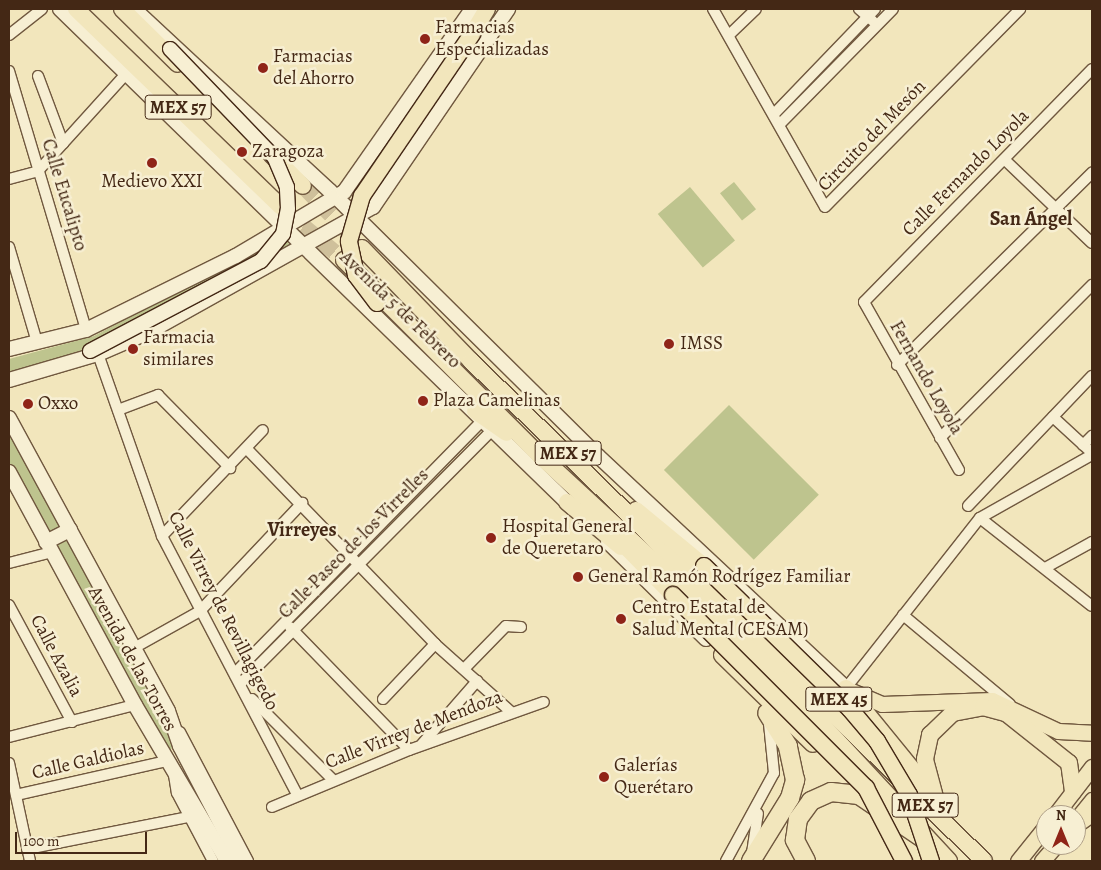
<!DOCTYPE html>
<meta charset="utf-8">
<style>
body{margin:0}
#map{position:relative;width:1101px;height:870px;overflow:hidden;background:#f2e6bc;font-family:Alegreya,serif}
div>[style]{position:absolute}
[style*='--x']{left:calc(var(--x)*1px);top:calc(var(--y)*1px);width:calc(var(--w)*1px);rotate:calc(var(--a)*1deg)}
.green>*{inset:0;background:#bec48e;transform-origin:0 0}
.trunk-tunnel>*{height:16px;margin-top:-8px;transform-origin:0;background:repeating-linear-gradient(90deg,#cfc09b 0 16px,transparent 0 24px)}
.roads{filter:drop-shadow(1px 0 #70583f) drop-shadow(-1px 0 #70583f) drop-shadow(0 1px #70583f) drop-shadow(0 -1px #70583f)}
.minor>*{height:10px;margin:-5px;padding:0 5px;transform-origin:5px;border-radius:5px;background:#f7efd3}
.secondary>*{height:14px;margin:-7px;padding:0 7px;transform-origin:7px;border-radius:7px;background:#f7efd3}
.primary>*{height:15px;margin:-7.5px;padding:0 7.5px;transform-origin:7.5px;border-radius:7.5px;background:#f2e6bc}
.trunk>*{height:16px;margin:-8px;padding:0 8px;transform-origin:8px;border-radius:8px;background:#f2e6bc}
.motorway>*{height:18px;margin:-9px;padding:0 9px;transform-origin:9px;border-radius:9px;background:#f2e6bc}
.bridges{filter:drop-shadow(1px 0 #442815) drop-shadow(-1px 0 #442815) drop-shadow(0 1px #442815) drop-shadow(0 -1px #442815)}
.secondary-bridge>*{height:14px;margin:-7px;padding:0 7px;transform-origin:7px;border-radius:7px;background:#f7efd3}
.trunk-bridge>*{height:16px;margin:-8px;padding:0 8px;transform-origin:8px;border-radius:8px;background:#f2e6bc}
.dots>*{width:14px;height:14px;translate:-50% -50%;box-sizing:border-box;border:2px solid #f7efd3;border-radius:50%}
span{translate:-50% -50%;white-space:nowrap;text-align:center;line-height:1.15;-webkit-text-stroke:5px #f7efd3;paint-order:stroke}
.shield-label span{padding:1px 4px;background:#f7efd3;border:1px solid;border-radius:4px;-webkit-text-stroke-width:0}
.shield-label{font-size:18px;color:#442815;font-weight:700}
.poi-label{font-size:19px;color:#442815}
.left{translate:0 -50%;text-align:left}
.street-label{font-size:19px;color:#442815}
.neighbourhood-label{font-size:20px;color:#442815;font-weight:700}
.frame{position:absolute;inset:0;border:10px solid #442815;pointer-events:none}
.north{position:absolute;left:1036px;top:805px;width:50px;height:50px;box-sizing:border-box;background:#f7efd3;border:1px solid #af9f87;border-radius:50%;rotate:0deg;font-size:14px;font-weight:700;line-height:20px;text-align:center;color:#442815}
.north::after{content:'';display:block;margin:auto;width:18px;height:22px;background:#8f2418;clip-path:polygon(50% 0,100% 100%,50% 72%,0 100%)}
.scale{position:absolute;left:15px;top:832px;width:132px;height:22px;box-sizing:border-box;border:2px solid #442815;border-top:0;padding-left:6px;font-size:15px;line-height:18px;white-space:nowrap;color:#442815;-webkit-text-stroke:4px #f7efd3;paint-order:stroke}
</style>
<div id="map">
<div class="green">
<div style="left:734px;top:182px;width:35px;height:18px;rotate:51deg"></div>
<div style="left:690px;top:187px;width:70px;height:42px;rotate:50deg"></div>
<div style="clip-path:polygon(284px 235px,291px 248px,98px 351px,9px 375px,9px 359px,94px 336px)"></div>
<div style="left:729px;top:405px;width:127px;height:92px;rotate:45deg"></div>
<div style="clip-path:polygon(9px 418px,180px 746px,161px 752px,9px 472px)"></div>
</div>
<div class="trunk-tunnel">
<div style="--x:303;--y:186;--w:68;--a:46.2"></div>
<div style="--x:285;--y:211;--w:77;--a:39.7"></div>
</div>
<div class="roads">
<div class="minor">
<div style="--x:713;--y:9;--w:227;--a:60.5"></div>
<div style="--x:825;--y:207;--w:278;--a:-45.4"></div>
<div style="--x:859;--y:9;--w:18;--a:41"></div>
<div style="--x:9;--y:35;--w:42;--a:-38.2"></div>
<div style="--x:729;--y:35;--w:37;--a:-44"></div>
<div style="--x:9;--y:71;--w:270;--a:73.4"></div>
<div style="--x:38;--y:76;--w:72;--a:69.5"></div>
<div style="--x:775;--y:113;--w:144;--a:-46.1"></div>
<div style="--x:780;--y:124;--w:161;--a:-45.5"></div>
<div style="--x:1005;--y:160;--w:120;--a:43.7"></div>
<div style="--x:9;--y:179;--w:30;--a:-15"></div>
<div style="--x:38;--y:171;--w:132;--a:-47.8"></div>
<div style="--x:9;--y:247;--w:99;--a:73.6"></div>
<div style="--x:98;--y:354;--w:193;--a:70.6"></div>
<div style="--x:162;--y:536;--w:291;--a:62.4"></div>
<div style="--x:897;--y:365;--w:274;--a:-44.6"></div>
<div style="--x:118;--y:410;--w:43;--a:-20.6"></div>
<div style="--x:158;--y:395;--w:103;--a:45.4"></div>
<div style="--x:1053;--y:417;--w:53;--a:42.7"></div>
<div style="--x:940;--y:438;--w:216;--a:-45.2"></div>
<div style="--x:1083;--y:445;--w:13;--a:-45"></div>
<div style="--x:247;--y:449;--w:271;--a:46"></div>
<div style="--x:435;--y:644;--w:101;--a:41.8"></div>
<div style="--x:959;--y:470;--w:193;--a:-119.5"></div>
<div style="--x:864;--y:302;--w:326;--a:-45.6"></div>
<div style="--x:968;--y:506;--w:180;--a:-46.4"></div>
<div style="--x:980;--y:518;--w:142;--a:38.2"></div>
<div style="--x:162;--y:536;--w:146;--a:-46.4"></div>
<div style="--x:9;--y:563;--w:44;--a:-14.3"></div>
<div style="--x:1045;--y:568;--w:54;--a:-29"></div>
<div style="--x:9;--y:605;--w:133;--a:61.7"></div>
<div style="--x:903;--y:615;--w:139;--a:39.8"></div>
<div style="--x:290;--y:627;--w:171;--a:45.9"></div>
<div style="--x:134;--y:648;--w:76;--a:-29.3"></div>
<div style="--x:200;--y:611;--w:149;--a:-46.6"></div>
<div style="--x:464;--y:669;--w:60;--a:-45.7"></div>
<div style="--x:506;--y:626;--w:15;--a:4"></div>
<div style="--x:235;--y:673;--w:356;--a:-45.6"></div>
<div style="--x:240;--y:684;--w:359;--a:-45.2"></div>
<div style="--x:846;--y:688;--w:216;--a:-51.8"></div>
<div style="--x:980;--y:518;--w:129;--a:-29.4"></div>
<div style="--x:252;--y:699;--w:115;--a:45"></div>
<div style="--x:383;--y:699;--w:76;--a:-46.6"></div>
<div style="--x:180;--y:732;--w:146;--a:62.2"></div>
<div style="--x:9;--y:737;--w:130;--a:-14.3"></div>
<div style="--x:422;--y:744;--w:84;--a:-48.9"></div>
<div style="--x:9;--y:763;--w:100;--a:77.9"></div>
<div style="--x:174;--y:775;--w:18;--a:81"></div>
<div style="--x:177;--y:793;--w:77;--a:62.1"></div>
<div style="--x:16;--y:795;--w:155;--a:-12.7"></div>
<div style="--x:272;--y:807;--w:148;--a:-22.6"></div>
<div style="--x:409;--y:750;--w:143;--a:-19.6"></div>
<div style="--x:27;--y:849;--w:165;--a:-11.2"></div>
<div style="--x:752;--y:853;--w:40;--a:-81.5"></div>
<div style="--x:726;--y:861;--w:100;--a:-61.4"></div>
<div style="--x:774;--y:773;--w:49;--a:-95.8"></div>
</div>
<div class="secondary">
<div style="--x:60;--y:9;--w:717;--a:44.21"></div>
<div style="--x:134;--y:9;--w:267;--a:42.9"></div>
<div style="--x:330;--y:191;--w:377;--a:44.7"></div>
<div style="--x:598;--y:456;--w:340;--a:43.1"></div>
<div style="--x:9;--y:349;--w:79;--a:-13.9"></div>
<div style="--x:86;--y:330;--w:167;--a:-26.3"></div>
<div style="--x:236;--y:256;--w:126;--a:-30.7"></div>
<div style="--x:344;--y:192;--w:223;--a:-55"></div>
<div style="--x:9;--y:380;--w:93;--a:-16.3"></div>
<div style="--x:98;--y:354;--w:56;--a:-23.3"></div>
<div style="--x:149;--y:332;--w:257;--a:-29.2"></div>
<div style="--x:373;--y:207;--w:240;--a:-55.7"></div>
<div style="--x:9;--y:418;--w:333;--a:61.5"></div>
<div style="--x:168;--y:711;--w:37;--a:71"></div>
<div style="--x:180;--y:746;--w:130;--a:62.4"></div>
<div style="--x:9;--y:472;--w:265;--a:61.6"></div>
<div style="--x:135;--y:705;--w:181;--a:59.5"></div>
<div style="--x:46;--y:542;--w:27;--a:-27"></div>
<div style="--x:608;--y:542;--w:138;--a:44.7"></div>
</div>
<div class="primary">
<div style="--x:849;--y:690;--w:36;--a:23"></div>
<div style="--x:882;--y:704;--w:110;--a:-2.1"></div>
<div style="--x:992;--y:700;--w:73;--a:25.2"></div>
<div style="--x:1058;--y:731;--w:34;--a:3"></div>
<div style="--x:1055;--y:815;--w:61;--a:-52.4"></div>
<div style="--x:1076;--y:820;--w:26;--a:-51"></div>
<div style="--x:1018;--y:861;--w:45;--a:-51.3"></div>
<div style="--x:1042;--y:861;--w:21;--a:-49"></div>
</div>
<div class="trunk">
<div style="--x:76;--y:9;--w:284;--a:44"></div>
<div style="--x:122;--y:9;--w:78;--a:44.5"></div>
<div style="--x:472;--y:34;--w:29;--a:-59"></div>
<div style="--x:271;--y:154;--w:45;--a:45"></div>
<div style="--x:362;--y:248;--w:157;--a:46"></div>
<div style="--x:471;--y:361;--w:716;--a:44.26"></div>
<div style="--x:344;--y:260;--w:276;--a:45"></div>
<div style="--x:539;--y:455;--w:311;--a:42.7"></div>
<div style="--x:768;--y:666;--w:266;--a:47.1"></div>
<div style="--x:475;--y:411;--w:38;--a:35"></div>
<div style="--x:567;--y:502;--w:70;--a:39.8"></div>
<div style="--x:636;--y:510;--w:88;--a:39.5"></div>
<div style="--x:615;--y:536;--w:80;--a:45.5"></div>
<div style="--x:722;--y:655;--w:127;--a:44.4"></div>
<div style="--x:846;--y:688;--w:133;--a:50.8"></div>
<div style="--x:935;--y:797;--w:39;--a:-105"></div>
<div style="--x:925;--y:759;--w:25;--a:-78"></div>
<div style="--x:930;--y:735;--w:32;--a:-44"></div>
<div style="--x:953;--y:713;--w:31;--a:-11"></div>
<div style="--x:983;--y:707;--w:24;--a:15"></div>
<div style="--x:1006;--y:713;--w:80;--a:38.4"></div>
<div style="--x:1069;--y:763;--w:29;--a:82"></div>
<div style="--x:1076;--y:825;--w:19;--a:-35"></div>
</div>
<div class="motorway">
<div style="--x:751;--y:861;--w:74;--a:-58.2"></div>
<div style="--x:790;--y:798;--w:19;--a:-74"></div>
<div style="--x:795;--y:780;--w:35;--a:-102"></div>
<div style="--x:788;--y:746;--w:39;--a:-122"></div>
<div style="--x:806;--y:861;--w:24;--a:-118"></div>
<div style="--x:795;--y:840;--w:21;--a:-82"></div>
<div style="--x:798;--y:819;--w:22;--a:-54"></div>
<div style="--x:811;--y:801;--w:22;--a:-24"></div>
<div style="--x:831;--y:792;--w:28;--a:6"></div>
<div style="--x:859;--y:795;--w:86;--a:34.1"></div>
</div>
</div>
<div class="bridges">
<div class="secondary-bridge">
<div style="--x:90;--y:351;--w:193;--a:-27.8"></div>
<div style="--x:261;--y:261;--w:35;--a:-51"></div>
<div style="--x:283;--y:234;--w:25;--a:-79"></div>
<div style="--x:288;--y:209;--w:22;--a:-93"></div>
<div style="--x:287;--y:187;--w:33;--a:-113"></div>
<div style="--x:274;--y:157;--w:150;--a:-133.9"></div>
</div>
<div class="trunk-bridge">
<div style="--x:377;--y:303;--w:35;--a:-127"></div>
<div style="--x:356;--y:275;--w:35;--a:-102"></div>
<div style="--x:349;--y:241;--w:47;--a:-73.9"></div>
<div style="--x:362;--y:196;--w:196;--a:-55.8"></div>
<div style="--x:704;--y:566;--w:204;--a:44.4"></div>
<div style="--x:850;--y:709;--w:42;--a:49.8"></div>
<div style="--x:877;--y:741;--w:63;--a:59.3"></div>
<div style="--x:909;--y:795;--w:70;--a:71.6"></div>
<div style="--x:673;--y:595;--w:273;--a:45"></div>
<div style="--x:866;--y:788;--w:82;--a:62.5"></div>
</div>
</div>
<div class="dots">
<div style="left:425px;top:39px;background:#8f2418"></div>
<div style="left:263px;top:68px;background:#8f2418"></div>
<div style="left:242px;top:152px;background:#8f2418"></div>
<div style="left:152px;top:163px;background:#8f2418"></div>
<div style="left:669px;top:344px;background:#8f2418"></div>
<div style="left:133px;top:349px;background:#8f2418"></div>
<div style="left:423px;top:401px;background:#8f2418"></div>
<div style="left:28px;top:404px;background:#8f2418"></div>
<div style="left:491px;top:538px;background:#8f2418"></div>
<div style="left:578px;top:577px;background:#8f2418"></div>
<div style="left:621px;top:619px;background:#8f2418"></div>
<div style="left:604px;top:777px;background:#8f2418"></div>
</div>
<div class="shield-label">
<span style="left:178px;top:107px">MEX 57</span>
<span style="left:568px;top:453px">MEX 57</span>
<span style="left:839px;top:699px">MEX 45</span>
<span style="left:925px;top:805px">MEX 57</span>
</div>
<div class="poi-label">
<span class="left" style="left:435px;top:39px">Farmacias<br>Especializadas</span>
<span class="left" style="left:273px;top:68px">Farmacias<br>del Ahorro</span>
<span class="left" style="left:252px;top:152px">Zaragoza</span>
<span style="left:152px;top:182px">Medievo XXI</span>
<span class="left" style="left:143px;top:349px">Farmacia<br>similares</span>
<span class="left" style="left:680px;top:344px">IMSS</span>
<span class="left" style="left:433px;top:401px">Plaza Camelinas</span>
<span class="left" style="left:38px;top:404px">Oxxo</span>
<span class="left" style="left:502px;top:538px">Hospital General<br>de Queretaro</span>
<span class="left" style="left:588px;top:577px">General Ramón Rodrígez Familiar</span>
<span class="left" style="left:632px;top:619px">Centro Estatal de<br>Salud Mental (CESAM)</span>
<span class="left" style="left:614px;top:777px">Galerías<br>Querétaro</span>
</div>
<div class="street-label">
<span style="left:872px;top:136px;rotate:-46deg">Circuito del Mesón</span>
<span style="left:966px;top:173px;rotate:-45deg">Calle Fernando Loyola</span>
<span style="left:64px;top:195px;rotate:73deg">Calle Eucalipto</span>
<span style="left:400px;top:310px;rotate:44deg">Avenida 5 de Febrero</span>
<span style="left:926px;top:378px;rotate:60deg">Fernando Loyola</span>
<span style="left:354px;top:544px;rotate:-45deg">Calle Paseo de los Virrelles</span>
<span style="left:223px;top:611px;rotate:63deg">Calle Virrey de Revillagigedo</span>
<span style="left:56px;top:656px;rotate:62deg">Calle Azalia</span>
<span style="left:132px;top:659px;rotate:61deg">Avenida de las Torres</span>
<span style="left:414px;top:730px;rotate:-21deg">Calle Virrey de Mendoza</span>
<span style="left:88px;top:761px;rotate:-13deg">Calle Galdiolas</span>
</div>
<div class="neighbourhood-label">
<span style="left:1031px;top:218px">San Ángel</span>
<span style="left:302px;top:529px">Virreyes</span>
</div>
<div class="frame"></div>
<div class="north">N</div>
<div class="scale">100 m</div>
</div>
